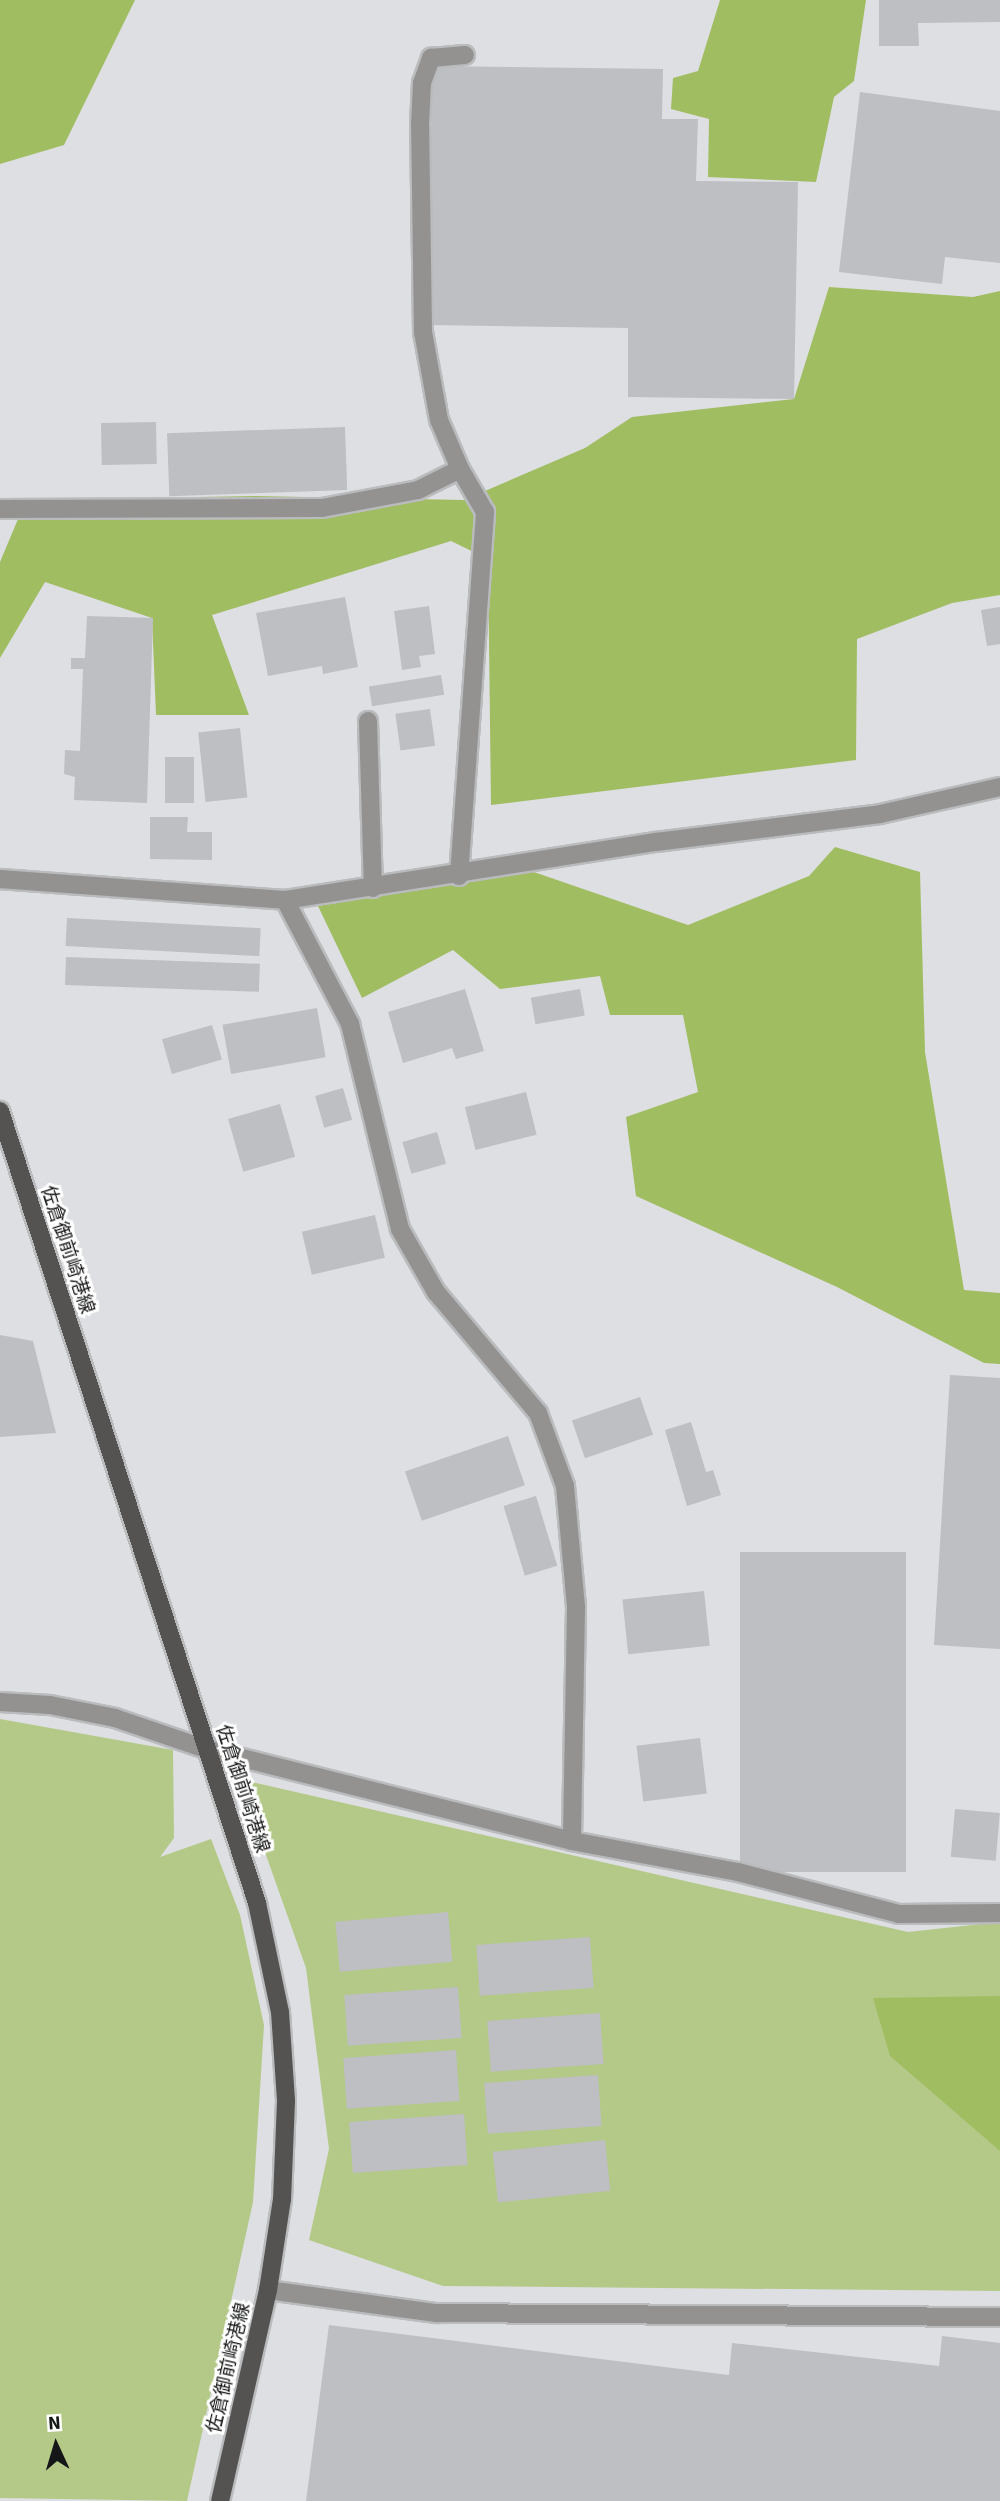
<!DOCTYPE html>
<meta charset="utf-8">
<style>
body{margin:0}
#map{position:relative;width:1000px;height:2501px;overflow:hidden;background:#dddfe2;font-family:"Source Sans 3","Noto Sans JP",sans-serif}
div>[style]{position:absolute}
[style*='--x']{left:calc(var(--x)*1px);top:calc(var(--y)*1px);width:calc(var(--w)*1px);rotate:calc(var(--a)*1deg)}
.green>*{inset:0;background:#b4c987}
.forest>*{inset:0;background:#a1bd62}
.building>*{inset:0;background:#bdbfc2;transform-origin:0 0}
.roads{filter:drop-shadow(2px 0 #b9bbbd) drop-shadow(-2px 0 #b9bbbd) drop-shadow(0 2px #b9bbbd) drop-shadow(0 -2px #b9bbbd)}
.minor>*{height:18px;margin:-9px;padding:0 9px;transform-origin:9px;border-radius:9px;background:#939291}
.major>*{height:18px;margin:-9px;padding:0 9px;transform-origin:9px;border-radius:9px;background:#555352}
span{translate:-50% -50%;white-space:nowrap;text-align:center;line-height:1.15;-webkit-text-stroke:6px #fff;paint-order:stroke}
.street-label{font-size:19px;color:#151617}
.north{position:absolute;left:21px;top:2410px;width:70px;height:70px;-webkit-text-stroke:5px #fff;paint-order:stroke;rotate:356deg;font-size:19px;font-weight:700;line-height:28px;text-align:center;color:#151617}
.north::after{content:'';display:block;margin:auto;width:24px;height:32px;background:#151617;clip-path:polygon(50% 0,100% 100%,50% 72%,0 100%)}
</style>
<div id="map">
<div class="green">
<div style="clip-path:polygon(0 1719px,173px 1750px,174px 1838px,160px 1857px,211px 1839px,240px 1915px,264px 2025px,253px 2202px,187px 2501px,0 2498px)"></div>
<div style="clip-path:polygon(239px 1779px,908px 1932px,1000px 1922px,1000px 2291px,443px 2286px,309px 2240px,329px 2149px,306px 1968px)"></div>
</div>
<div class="forest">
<div style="clip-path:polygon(0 0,135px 0,64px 145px,0 164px)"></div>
<div style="clip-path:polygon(720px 0,866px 0,854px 81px,834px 97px,816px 182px,708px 177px,709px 119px,671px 109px,673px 78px,698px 71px)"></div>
<div style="clip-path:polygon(829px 287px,973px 297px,1000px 291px,1000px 595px,952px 603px,857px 639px,856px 760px,491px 805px,488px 559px,451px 541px,212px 615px,249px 715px,156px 715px,152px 618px,45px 582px,0 658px,0 562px,26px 500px,255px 496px,464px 500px,585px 448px,632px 417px,794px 399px)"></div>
<div style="clip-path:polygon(835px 847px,920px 872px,925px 1052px,964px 1290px,1000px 1293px,1000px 1364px,984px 1363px,837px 1287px,636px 1196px,626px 1117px,698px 1092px,683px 1015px,610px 1015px,600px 976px,500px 989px,453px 950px,362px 998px,318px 906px,528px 870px,688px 925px,809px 876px)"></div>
<div style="clip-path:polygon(1000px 1996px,1000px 2151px,890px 2056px,873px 1998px)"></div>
</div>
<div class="building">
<div style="clip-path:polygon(879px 0,1000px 0,1000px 22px,918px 23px,919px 46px,879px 46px)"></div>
<div style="clip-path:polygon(432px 66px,663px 69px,662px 119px,698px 119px,696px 181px,798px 182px,794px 399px,628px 397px,628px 328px,429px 325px)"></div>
<div style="clip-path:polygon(860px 92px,1000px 111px,1000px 263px,945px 257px,942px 284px,839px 272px)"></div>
<div style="left:156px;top:422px;width:42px;height:55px;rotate:89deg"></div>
<div style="left:345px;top:427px;width:63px;height:178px;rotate:88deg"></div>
<div style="clip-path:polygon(345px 597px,358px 667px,323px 674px,322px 666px,268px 676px,256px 613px)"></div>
<div style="clip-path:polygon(429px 606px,435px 654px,419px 656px,421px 667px,402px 670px,394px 611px)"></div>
<div style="clip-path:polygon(1000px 607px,1000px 644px,987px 646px,981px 610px)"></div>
<div style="clip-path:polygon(87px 616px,153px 618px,147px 803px,74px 800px,75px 777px,64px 774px,65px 750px,80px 751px,83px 669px,71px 669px,71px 658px,85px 658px)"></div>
<div style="left:441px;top:675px;width:20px;height:73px;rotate:81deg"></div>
<div style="left:430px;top:709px;width:37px;height:35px;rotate:82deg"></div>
<div style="left:240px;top:728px;width:70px;height:42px;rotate:84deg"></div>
<div style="left:165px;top:757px;width:29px;height:46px"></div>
<div style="clip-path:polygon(150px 817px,188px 817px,187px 832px,212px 832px,212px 860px,150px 859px)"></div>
<div style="left:67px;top:918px;width:194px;height:28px;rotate:3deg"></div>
<div style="left:66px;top:957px;width:194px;height:28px;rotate:2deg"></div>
<div style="clip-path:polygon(465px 989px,484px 1051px,456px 1059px,452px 1048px,403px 1063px,388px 1012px)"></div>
<div style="left:580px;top:989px;width:27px;height:50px;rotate:80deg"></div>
<div style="left:317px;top:1008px;width:50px;height:96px;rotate:80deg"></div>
<div style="left:212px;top:1025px;width:36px;height:52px;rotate:74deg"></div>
<div style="left:343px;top:1088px;width:33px;height:29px;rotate:74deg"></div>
<div style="left:526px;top:1092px;width:44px;height:63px;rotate:76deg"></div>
<div style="left:280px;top:1104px;width:55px;height:54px;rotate:74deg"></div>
<div style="left:437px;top:1132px;width:33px;height:36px;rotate:74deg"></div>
<div style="left:375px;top:1215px;width:44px;height:75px;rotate:77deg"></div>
<div style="clip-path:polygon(0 1335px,33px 1341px,56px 1433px,0 1437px)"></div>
<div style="clip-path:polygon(950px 1375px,1000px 1378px,1000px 1649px,934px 1645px)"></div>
<div style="left:640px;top:1397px;width:40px;height:72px;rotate:71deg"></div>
<div style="clip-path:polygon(691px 1422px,706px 1472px,713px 1470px,721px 1495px,687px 1506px,665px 1430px)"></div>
<div style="left:508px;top:1436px;width:52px;height:109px;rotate:71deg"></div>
<div style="left:536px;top:1496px;width:73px;height:34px;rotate:73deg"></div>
<div style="left:740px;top:1552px;width:166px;height:320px"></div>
<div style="left:704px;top:1591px;width:55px;height:82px;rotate:84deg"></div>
<div style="left:700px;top:1738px;width:56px;height:64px;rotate:83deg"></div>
<div style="left:955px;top:1809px;width:45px;height:48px;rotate:5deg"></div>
<div style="left:448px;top:1912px;width:50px;height:113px;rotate:85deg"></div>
<div style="left:590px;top:1937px;width:51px;height:114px;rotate:86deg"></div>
<div style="left:458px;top:1987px;width:51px;height:114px;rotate:86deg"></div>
<div style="left:600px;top:2013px;width:51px;height:113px;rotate:86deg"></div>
<div style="left:456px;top:2050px;width:51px;height:113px;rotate:86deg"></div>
<div style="left:598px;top:2075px;width:51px;height:114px;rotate:86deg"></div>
<div style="left:464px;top:2114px;width:51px;height:115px;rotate:86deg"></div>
<div style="left:605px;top:2140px;width:51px;height:113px;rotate:84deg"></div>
<div style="clip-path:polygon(329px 2325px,729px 2375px,732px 2343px,939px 2366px,942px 2336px,1000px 2343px,1000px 2501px,306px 2501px)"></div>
</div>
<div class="roads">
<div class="minor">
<div style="--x:0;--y:509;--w:322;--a:-0.2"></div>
<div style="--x:322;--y:508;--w:98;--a:-10.6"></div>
<div style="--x:418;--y:490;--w:47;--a:-26.6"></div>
<div style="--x:460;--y:469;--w:53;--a:-113.2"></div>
<div style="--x:439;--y:420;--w:89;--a:-100.3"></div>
<div style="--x:423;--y:332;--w:207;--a:-90.8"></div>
<div style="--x:420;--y:125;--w:42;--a:-87.3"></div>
<div style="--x:422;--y:83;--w:27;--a:-70"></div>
<div style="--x:431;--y:58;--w:34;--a:-5"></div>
<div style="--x:368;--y:721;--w:167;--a:88.3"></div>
<div style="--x:459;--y:876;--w:365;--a:-85.9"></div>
<div style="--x:485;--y:512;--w:50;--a:-120.2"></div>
<div style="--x:0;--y:879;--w:286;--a:4.2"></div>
<div style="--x:285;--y:900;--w:376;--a:-8.9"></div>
<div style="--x:656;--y:842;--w:226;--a:-7.1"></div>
<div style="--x:880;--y:814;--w:123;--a:-12.7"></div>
<div style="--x:285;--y:900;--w:140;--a:62.3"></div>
<div style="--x:350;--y:1024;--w:211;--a:76.3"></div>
<div style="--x:400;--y:1229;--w:73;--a:60.3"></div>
<div style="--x:436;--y:1292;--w:158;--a:49.9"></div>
<div style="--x:538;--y:1413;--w:78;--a:69.7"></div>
<div style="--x:565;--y:1486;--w:122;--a:84.8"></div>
<div style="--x:576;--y:1608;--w:233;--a:91"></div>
<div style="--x:0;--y:1702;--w:50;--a:3.4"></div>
<div style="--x:50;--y:1705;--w:66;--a:11.3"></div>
<div style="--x:115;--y:1718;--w:96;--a:18.8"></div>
<div style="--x:206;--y:1749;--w:377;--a:14.1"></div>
<div style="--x:572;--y:1841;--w:169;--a:10.6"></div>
<div style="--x:738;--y:1872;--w:166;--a:14.6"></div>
<div style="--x:899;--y:1914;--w:101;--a:-0.6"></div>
<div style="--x:268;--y:2290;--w:170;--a:7.8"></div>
<div style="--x:436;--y:2313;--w:564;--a:0.41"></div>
</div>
<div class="major">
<div style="--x:0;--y:1111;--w:833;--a:72.02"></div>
<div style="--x:257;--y:1903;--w:111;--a:78.1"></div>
<div style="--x:280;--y:2012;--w:89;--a:86.1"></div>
<div style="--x:286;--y:2101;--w:98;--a:92.3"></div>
<div style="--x:282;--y:2199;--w:92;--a:98.7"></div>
<div style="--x:268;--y:2290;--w:216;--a:102.8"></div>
</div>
</div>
<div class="street-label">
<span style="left:67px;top:1250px;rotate:72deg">佐倉御前崎港線</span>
<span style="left:242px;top:1789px;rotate:72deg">佐倉御前崎港線</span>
<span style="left:229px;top:2368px;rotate:-77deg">佐倉御前崎港線</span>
</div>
<div class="north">N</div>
</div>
